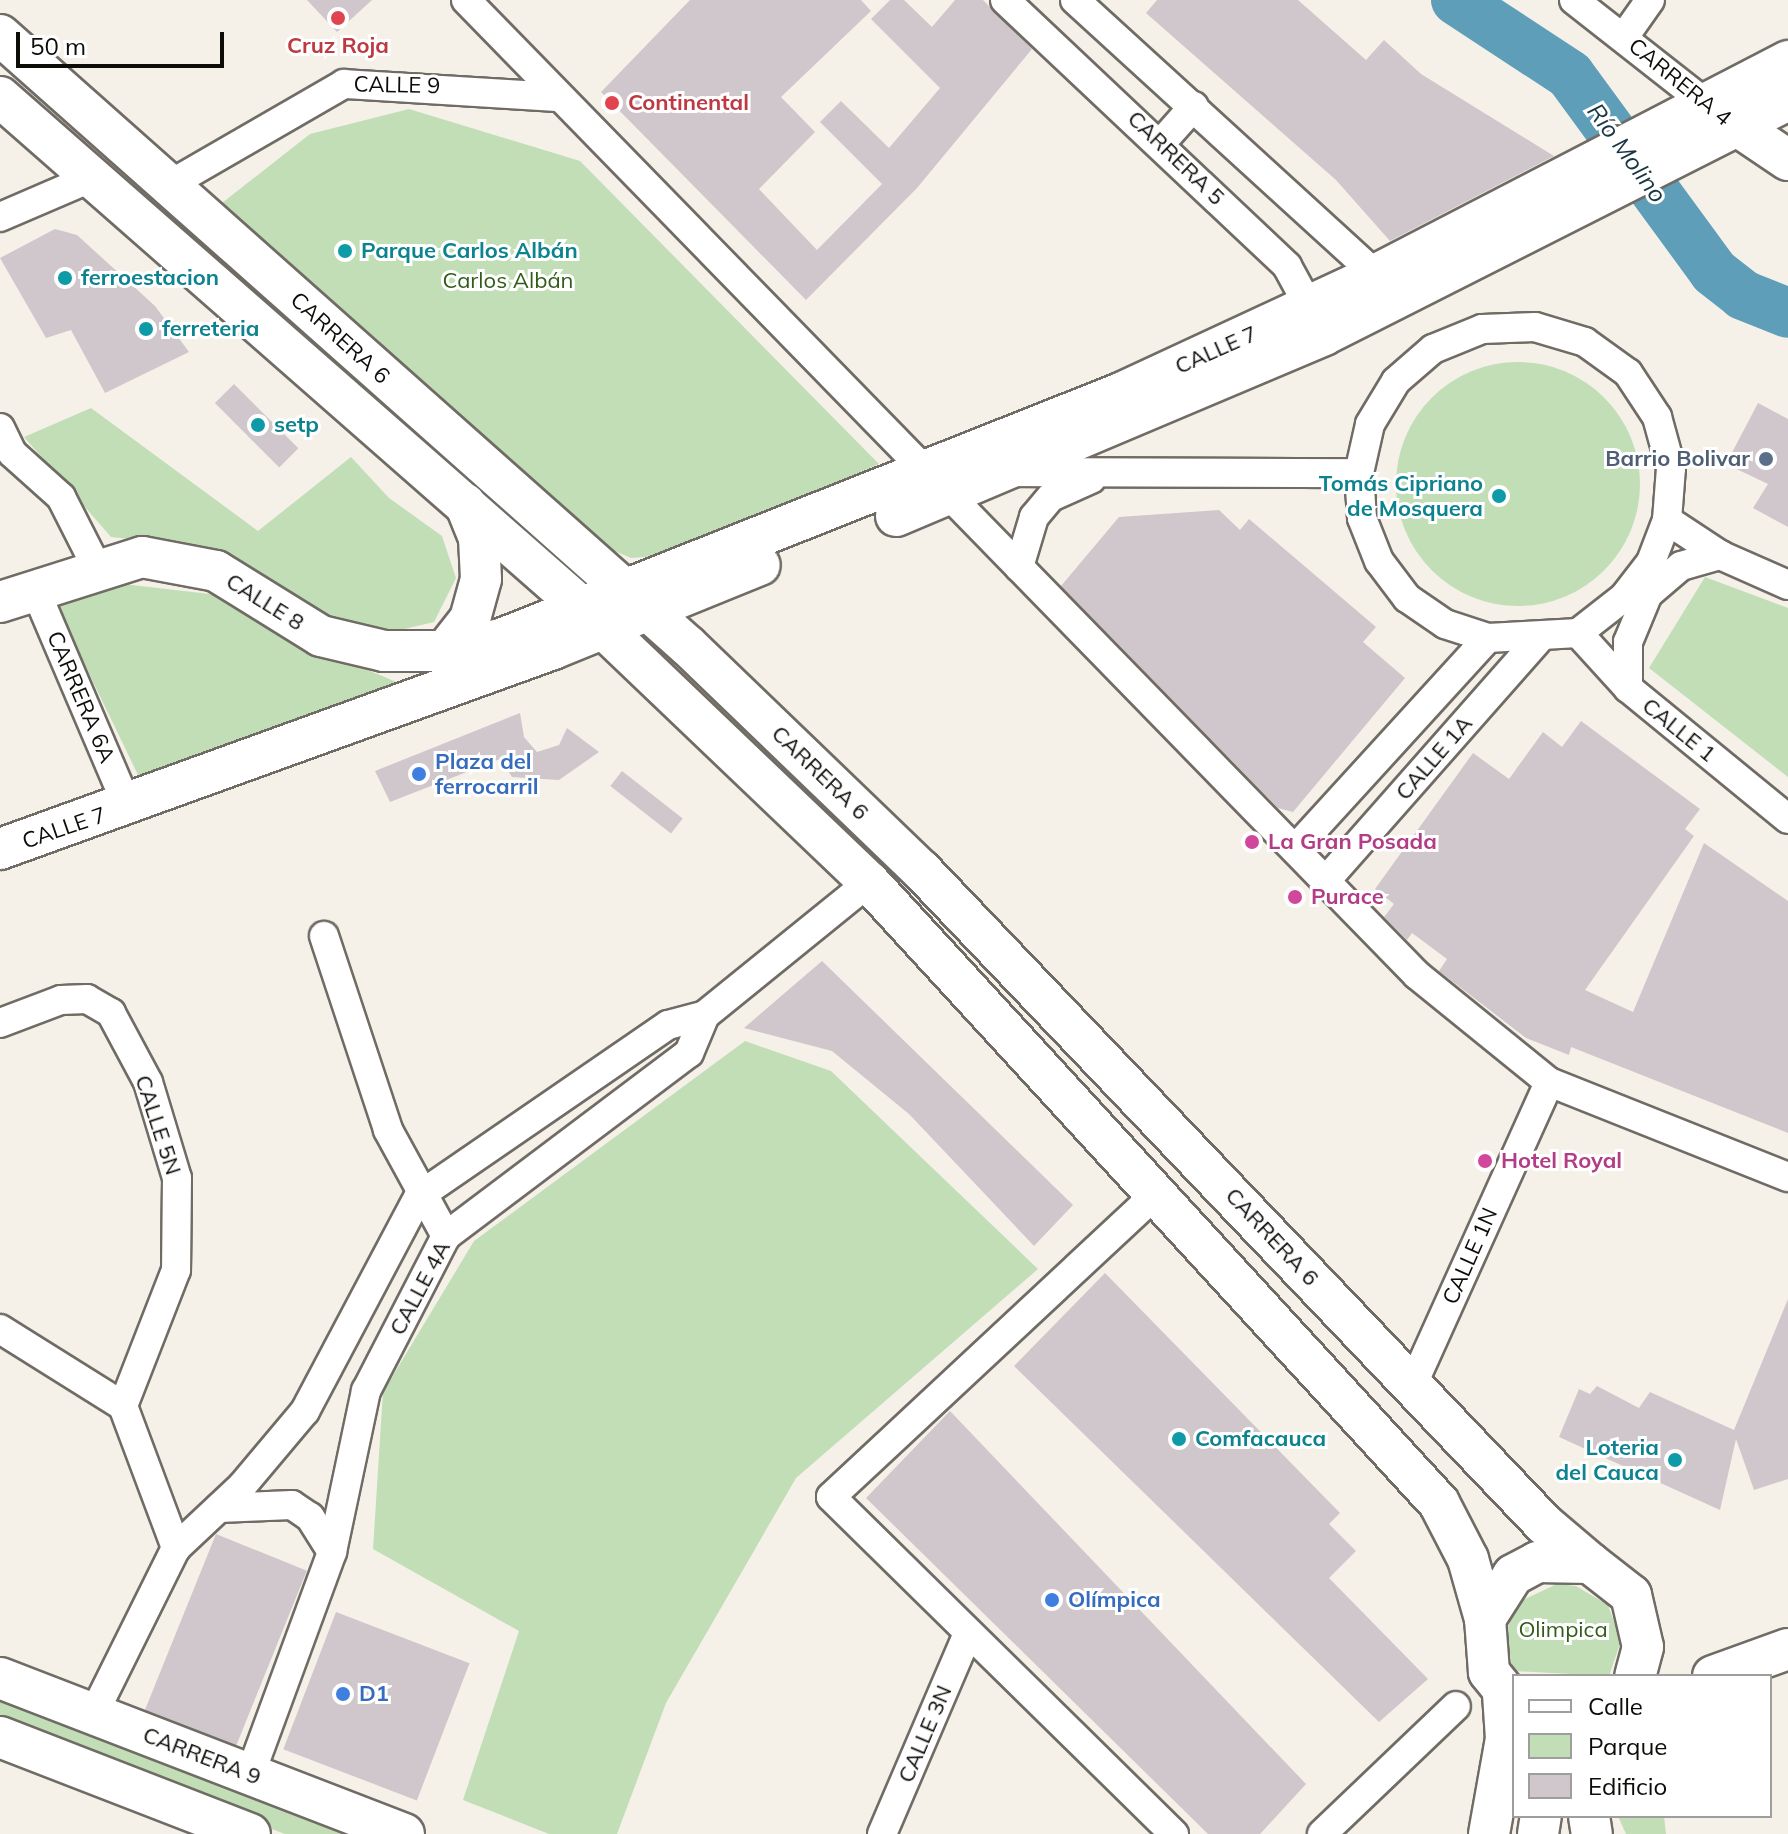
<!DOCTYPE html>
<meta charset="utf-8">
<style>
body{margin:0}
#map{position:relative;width:1788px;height:1834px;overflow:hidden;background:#f5f1e9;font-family:Mulish,sans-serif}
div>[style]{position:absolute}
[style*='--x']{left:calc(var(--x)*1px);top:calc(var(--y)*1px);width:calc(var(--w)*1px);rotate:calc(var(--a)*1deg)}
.green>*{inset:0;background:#c2deb6}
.round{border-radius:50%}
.river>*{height:50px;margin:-25px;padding:0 25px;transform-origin:25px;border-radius:25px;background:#5f9eb9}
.building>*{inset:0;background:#cfc7cb;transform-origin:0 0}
.roads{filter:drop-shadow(2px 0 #706c65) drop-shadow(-2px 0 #706c65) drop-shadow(0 2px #706c65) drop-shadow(0 -2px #706c65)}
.street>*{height:28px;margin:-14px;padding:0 14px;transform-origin:14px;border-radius:14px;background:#fff}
.secondary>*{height:40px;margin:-20px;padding:0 20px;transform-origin:20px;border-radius:20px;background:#fff}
.dots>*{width:22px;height:22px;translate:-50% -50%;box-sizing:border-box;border:4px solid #fff;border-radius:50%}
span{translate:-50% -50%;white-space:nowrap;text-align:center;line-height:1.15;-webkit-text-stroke:6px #fff;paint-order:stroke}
.health-label{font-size:22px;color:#be3a42;font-weight:700}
.left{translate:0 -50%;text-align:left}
.street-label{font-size:22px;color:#0d0c09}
.culture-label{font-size:22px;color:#0d838f;font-weight:700}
.right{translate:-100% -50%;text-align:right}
.park-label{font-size:22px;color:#335c1a}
.service-label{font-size:22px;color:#4e5e75;font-weight:700}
.shop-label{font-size:22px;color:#366cbe;font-weight:700}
.hotel-label{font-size:22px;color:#b23c85;font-weight:700}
.water-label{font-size:24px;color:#173642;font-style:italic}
.legend{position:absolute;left:1512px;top:1674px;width:260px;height:144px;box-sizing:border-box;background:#fff;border:2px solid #9e9e9d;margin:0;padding:10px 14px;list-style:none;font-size:24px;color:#0d0c09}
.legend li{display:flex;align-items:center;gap:16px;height:40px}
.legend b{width:40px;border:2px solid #9e9e9d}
.scale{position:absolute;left:16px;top:32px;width:208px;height:36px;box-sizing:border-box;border:4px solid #0d0c09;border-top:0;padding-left:10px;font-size:24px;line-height:28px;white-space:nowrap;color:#0d0c09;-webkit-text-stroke:6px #fff;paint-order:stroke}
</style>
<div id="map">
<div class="green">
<div style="clip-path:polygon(409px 109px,580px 161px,879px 464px,669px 555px,631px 558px,598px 544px,222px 203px,310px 134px)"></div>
<div class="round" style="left:1396px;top:362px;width:244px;height:244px"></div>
<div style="clip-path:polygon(91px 408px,258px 531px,351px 457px,389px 498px,442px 536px,456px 578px,434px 622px,383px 634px,336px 623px,190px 545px,111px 537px,24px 437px)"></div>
<div style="clip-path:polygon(1705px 577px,1788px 608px,1788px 777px,1649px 668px)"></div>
<div style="clip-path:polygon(106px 582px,227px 596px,282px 634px,406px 686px,140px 779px,51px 595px)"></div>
<div style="clip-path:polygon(745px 1041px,831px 1071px,1038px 1269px,796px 1478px,666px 1703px,617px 1834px,549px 1834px,463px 1800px,519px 1631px,373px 1549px,383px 1392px,474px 1241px)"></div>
<div style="clip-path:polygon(1557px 1584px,1576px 1586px,1608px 1605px,1621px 1641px,1609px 1676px,1513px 1671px,1506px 1634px,1512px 1615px,1523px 1600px)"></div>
<div style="clip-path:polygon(0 1696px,365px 1834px,285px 1834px,0 1725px)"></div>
<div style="clip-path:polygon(1618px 1816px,1664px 1816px,1666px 1834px,1626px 1834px)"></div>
</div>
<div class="river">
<div style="--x:1456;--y:0;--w:136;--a:33.3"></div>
<div style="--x:1570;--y:75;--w:244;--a:53.8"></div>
<div style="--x:1714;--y:272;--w:37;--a:38"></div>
<div style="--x:1743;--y:295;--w:48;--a:21.8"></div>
</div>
<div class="building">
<div style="clip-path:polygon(307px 0,372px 0,337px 32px)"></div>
<div style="clip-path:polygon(690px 0,861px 0,871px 11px,781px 97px,815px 132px,759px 189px,817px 250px,882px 184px,820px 122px,841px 101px,889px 148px,940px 88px,871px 19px,890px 0,904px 0,932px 27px,955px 0,983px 0,1032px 49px,917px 188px,806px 300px,601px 92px)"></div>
<div style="clip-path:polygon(1157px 0,1298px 0,1366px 60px,1384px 40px,1421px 74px,1554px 156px,1390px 241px,1336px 180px,1146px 13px)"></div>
<div style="clip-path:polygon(55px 229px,77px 235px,155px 306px,189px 352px,105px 393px,71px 330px,46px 338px,0 258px)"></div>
<div style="left:234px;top:384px;width:91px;height:27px;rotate:45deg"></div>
<div style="clip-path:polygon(1758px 403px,1788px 419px,1788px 527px,1753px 508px,1768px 484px,1726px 464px)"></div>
<div style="clip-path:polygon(1219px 510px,1240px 530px,1249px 519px,1376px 627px,1363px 642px,1405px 678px,1293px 812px,1278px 808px,1061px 586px,1119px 517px)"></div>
<div style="clip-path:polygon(520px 713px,524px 737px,537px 752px,559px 745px,567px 728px,599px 752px,559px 780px,512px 777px,500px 759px,390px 802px,375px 771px)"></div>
<div style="clip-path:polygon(1581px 721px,1700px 809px,1685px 829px,1694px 836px,1585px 990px,1633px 1012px,1704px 843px,1788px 901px,1788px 1133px,1571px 1047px,1569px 1055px,1526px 1038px,1439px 971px,1447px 959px,1412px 933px,1407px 940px,1384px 917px,1394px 904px,1375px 889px,1473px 753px,1509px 779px,1543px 732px,1562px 747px)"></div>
<div style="left:622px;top:771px;width:77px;height:19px;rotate:38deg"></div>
<div style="clip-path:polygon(822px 961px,1073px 1205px,1034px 1246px,909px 1114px,832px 1051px,744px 1028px)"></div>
<div style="clip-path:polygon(1105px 1273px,1340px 1513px,1329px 1524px,1356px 1551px,1329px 1578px,1428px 1679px,1379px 1722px,1014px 1366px)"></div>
<div style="clip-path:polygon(1788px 1299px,1788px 1479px,1754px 1490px,1736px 1439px,1720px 1510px,1559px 1437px,1579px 1389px,1590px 1394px,1597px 1386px,1639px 1408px,1650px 1392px,1734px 1430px)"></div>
<div style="clip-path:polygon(950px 1411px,1306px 1784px,1260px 1834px,1208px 1834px,866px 1498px)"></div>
<div style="left:216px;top:1534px;width:98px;height:190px;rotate:22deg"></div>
<div style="left:336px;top:1612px;width:143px;height:147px;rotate:21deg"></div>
</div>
<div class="roads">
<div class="street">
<div style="--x:466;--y:0;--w:1362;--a:45.71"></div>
<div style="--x:1417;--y:975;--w:170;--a:39"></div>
<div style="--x:1549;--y:1082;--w:257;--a:21.7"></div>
<div style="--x:1005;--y:0;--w:388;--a:43.3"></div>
<div style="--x:1287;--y:266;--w:63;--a:61.4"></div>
<div style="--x:1075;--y:0;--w:423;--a:42.4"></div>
<div style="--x:1574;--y:0;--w:170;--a:38.1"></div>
<div style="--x:1624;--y:37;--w:45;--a:-54.9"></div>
<div style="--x:1162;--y:142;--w:48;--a:-48.4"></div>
<div style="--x:169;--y:185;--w:202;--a:-30"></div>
<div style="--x:344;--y:84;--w:211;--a:3.5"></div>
<div style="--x:0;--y:217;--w:99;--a:-23.2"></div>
<div style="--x:1535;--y:327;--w:52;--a:16.7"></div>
<div style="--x:1585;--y:342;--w:53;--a:35.8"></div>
<div style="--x:1628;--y:373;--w:53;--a:56.6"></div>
<div style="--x:1657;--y:417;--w:53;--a:74.6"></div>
<div style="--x:1671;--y:468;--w:52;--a:94.4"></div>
<div style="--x:1667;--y:520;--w:45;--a:110.9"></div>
<div style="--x:1651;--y:562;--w:44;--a:127.6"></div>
<div style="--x:1624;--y:597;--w:58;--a:142"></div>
<div style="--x:1578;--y:633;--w:90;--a:176.8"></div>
<div style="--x:1488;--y:638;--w:45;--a:-162"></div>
<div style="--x:1445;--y:624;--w:46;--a:-145.6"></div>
<div style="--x:1407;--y:598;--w:46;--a:-127.1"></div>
<div style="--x:1379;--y:561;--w:46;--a:-111.6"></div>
<div style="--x:1362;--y:518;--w:45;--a:-93.8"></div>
<div style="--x:1359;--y:473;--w:50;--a:-77.3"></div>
<div style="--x:1370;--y:424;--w:50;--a:-58.8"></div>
<div style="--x:1396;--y:381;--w:49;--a:-40.9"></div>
<div style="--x:1433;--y:349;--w:53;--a:-22.2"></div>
<div style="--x:1482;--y:329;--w:53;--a:-2.2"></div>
<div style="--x:0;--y:428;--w:28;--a:64"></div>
<div style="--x:12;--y:453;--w:66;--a:41.9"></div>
<div style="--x:61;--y:497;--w:77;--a:63.1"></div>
<div style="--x:1010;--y:472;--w:349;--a:0.2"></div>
<div style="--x:1667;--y:520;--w:64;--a:33.4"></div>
<div style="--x:1720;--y:555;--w:74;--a:23.8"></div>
<div style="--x:1019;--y:567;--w:52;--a:-73.3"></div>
<div style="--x:1034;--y:517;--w:26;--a:-50"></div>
<div style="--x:1051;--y:497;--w:44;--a:-24.2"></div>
<div style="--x:34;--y:587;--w:239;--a:66.9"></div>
<div style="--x:1578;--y:633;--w:74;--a:47.7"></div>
<div style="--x:1628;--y:688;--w:207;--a:39.3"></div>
<div style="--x:1628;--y:688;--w:46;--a:-90"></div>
<div style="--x:1628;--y:642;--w:52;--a:-67.4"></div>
<div style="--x:1648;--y:594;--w:43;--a:-40.3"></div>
<div style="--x:1681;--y:566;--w:41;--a:-15.8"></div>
<div style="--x:1297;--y:847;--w:283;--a:-47.6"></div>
<div style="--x:1329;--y:877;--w:317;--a:-48.6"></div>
<div style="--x:324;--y:936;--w:204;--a:71.7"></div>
<div style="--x:388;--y:1130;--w:121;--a:61.3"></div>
<div style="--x:0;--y:1023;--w:65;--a:-20.7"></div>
<div style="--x:61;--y:1000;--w:26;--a:-2"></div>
<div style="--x:87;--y:999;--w:28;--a:30"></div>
<div style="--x:111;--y:1013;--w:78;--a:61.8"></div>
<div style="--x:148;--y:1082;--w:100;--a:73.2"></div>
<div style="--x:177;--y:1178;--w:92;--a:90.6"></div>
<div style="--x:176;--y:1270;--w:146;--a:111.3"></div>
<div style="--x:1158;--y:1192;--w:447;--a:137"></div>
<div style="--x:831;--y:1497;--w:481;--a:44.5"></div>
<div style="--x:0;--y:1329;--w:145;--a:32"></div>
<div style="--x:123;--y:1406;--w:152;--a:69.5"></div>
<div style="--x:1412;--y:1386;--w:333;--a:-65.7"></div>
<div style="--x:219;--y:1508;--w:73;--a:-2.4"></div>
<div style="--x:292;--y:1505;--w:22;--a:34"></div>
<div style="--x:310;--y:1517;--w:41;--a:57.8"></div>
<div style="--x:93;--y:1715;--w:186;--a:-63.6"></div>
<div style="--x:176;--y:1548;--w:91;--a:-43.2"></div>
<div style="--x:242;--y:1486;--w:98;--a:-50"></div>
<div style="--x:305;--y:1411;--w:243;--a:-62.1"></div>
<div style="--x:419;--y:1196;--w:302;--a:-34.5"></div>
<div style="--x:668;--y:1025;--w:38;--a:-15"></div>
<div style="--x:250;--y:1775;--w:238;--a:-69.8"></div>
<div style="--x:332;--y:1552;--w:165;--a:-78.1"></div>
<div style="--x:366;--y:1391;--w:174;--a:-62.7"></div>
<div style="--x:446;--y:1236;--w:304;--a:-37"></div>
<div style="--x:689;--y:1053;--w:41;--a:-67.2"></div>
<div style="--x:705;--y:1015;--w:211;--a:-39"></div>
<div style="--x:882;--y:1834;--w:219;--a:-66.8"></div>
<div style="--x:1322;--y:1834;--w:185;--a:-43.7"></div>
</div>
<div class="secondary">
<div style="--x:0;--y:35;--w:920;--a:41.61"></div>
<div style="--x:688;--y:646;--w:323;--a:43.9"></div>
<div style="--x:921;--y:870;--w:903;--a:46.39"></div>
<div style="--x:1544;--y:1524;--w:60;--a:40.3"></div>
<div style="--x:0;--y:97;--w:770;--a:41.26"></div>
<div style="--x:579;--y:605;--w:401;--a:43.7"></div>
<div style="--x:869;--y:882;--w:843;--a:47.45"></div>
<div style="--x:1439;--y:1503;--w:63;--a:62.6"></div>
<div style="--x:1468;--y:1559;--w:62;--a:74.2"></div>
<div style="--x:1715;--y:111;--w:88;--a:33.9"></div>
<div style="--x:896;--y:516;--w:465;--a:-22.9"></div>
<div style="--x:1324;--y:335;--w:520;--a:-26.86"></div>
<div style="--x:0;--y:602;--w:149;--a:-17.6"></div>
<div style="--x:142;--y:557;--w:75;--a:10.7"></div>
<div style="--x:216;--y:571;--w:123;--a:31.8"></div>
<div style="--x:321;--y:636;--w:65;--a:13.4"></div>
<div style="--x:384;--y:651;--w:61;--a:0"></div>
<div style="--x:445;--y:651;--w:57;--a:-12.1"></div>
<div style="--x:501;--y:639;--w:667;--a:-21.64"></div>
<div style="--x:1121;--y:393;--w:282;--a:-24.9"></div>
<div style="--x:1377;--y:274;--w:463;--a:-27.4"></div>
<div style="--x:445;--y:651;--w:41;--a:-52"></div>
<div style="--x:470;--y:619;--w:41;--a:-74.6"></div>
<div style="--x:481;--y:579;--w:41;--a:-92.8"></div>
<div style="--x:479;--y:538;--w:37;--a:-112"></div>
<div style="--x:0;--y:849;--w:588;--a:-19.88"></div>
<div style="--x:553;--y:649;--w:223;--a:-22.1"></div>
<div style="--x:1713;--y:1676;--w:80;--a:-19.8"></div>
<div style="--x:0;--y:1678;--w:433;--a:21.1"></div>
<div style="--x:1514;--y:1703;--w:40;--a:-129"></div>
<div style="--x:1489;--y:1672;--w:53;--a:-94.3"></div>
<div style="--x:1485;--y:1619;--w:52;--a:-57.5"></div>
<div style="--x:1513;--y:1575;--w:27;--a:-28"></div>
<div style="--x:1537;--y:1562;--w:53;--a:1.1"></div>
<div style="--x:1590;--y:1563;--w:52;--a:38"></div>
<div style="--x:1631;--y:1595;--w:53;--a:77"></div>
<div style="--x:1643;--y:1647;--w:30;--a:105"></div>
<div style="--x:0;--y:1737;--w:268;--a:21.2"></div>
<div style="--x:1589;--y:1816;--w:18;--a:81"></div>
<div style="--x:1489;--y:1834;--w:97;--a:-79.9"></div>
<div style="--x:1506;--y:1739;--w:45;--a:-93.8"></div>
<div style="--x:1538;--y:1834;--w:18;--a:-81"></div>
</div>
</div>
<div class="dots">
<div style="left:338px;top:18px;background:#e0444e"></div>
<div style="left:612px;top:103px;background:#e0444e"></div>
<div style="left:345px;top:251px;background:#0f9aa8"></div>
<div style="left:65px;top:278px;background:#0f9aa8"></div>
<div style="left:146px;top:329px;background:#0f9aa8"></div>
<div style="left:258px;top:425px;background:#0f9aa8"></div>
<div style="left:1766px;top:459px;background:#5c6f8a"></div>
<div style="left:1499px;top:496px;background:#0f9aa8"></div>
<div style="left:419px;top:774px;background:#3f7fe0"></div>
<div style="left:1252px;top:842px;background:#d1479c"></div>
<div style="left:1295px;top:897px;background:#d1479c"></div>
<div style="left:1485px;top:1161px;background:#d1479c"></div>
<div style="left:1179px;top:1439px;background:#0f9aa8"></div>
<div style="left:1675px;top:1460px;background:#0f9aa8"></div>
<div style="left:1052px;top:1600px;background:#3f7fe0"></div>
<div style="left:343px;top:1694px;background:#3f7fe0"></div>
</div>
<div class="health-label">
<span style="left:338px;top:46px">Cruz Roja</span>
<span class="left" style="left:628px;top:103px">Continental</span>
</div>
<div class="street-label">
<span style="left:1680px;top:82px;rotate:39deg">CARRERA 4</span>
<span style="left:397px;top:85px;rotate:1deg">CALLE 9</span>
<span style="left:1176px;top:158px;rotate:44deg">CARRERA 5</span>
<span style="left:340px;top:338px;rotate:42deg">CARRERA 6</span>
<span style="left:1216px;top:350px;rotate:-24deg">CALLE 7</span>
<span style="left:265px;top:602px;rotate:32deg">CALLE 8</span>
<span style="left:81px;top:697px;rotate:67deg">CARRERA 6A</span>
<span style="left:1679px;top:730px;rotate:39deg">CALLE 1</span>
<span style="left:1434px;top:758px;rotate:-49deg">CALLE 1A</span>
<span style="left:820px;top:773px;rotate:44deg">CARRERA 6</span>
<span style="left:64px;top:828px;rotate:-19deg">CALLE 7</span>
<span style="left:158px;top:1125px;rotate:72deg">CALLE 5N</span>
<span style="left:1272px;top:1237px;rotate:47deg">CARRERA 6</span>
<span style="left:1470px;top:1256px;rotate:-66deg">CALLE 1N</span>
<span style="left:420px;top:1288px;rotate:-62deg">CALLE 4A</span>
<span style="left:925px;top:1734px;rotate:-67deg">CALLE 3N</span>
<span style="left:202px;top:1756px;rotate:21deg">CARRERA 9</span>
</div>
<div class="culture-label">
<span class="left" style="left:361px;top:251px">Parque Carlos Albán</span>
<span class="left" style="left:81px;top:278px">ferroestacion</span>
<span class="left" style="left:162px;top:329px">ferreteria</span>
<span class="left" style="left:274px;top:425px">setp</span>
<span class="right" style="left:1483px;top:496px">Tomás Cipriano<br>de Mosquera</span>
<span class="left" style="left:1195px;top:1439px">Comfacauca</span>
<span class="right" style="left:1659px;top:1460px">Loteria<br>del Cauca</span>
</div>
<div class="park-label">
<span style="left:508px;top:281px">Carlos Albán</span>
<span style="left:1563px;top:1630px">Olimpica</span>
</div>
<div class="service-label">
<span class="right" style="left:1750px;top:459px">Barrio Bolivar</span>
</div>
<div class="shop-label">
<span class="left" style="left:435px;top:774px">Plaza del<br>ferrocarril</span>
<span class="left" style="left:1068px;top:1600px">Olímpica</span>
<span class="left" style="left:359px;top:1694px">D1</span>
</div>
<div class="hotel-label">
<span class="left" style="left:1268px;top:842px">La Gran Posada</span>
<span class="left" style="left:1311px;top:897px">Purace</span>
<span class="left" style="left:1501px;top:1161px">Hotel Royal</span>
</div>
<div class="water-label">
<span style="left:1627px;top:153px;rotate:54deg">Río Molino</span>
</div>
<ul class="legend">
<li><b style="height:10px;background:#fff"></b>Calle</li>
<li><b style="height:22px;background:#c2deb6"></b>Parque</li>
<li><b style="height:22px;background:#cfc7cb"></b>Edificio</li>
</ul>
<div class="scale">50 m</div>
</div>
